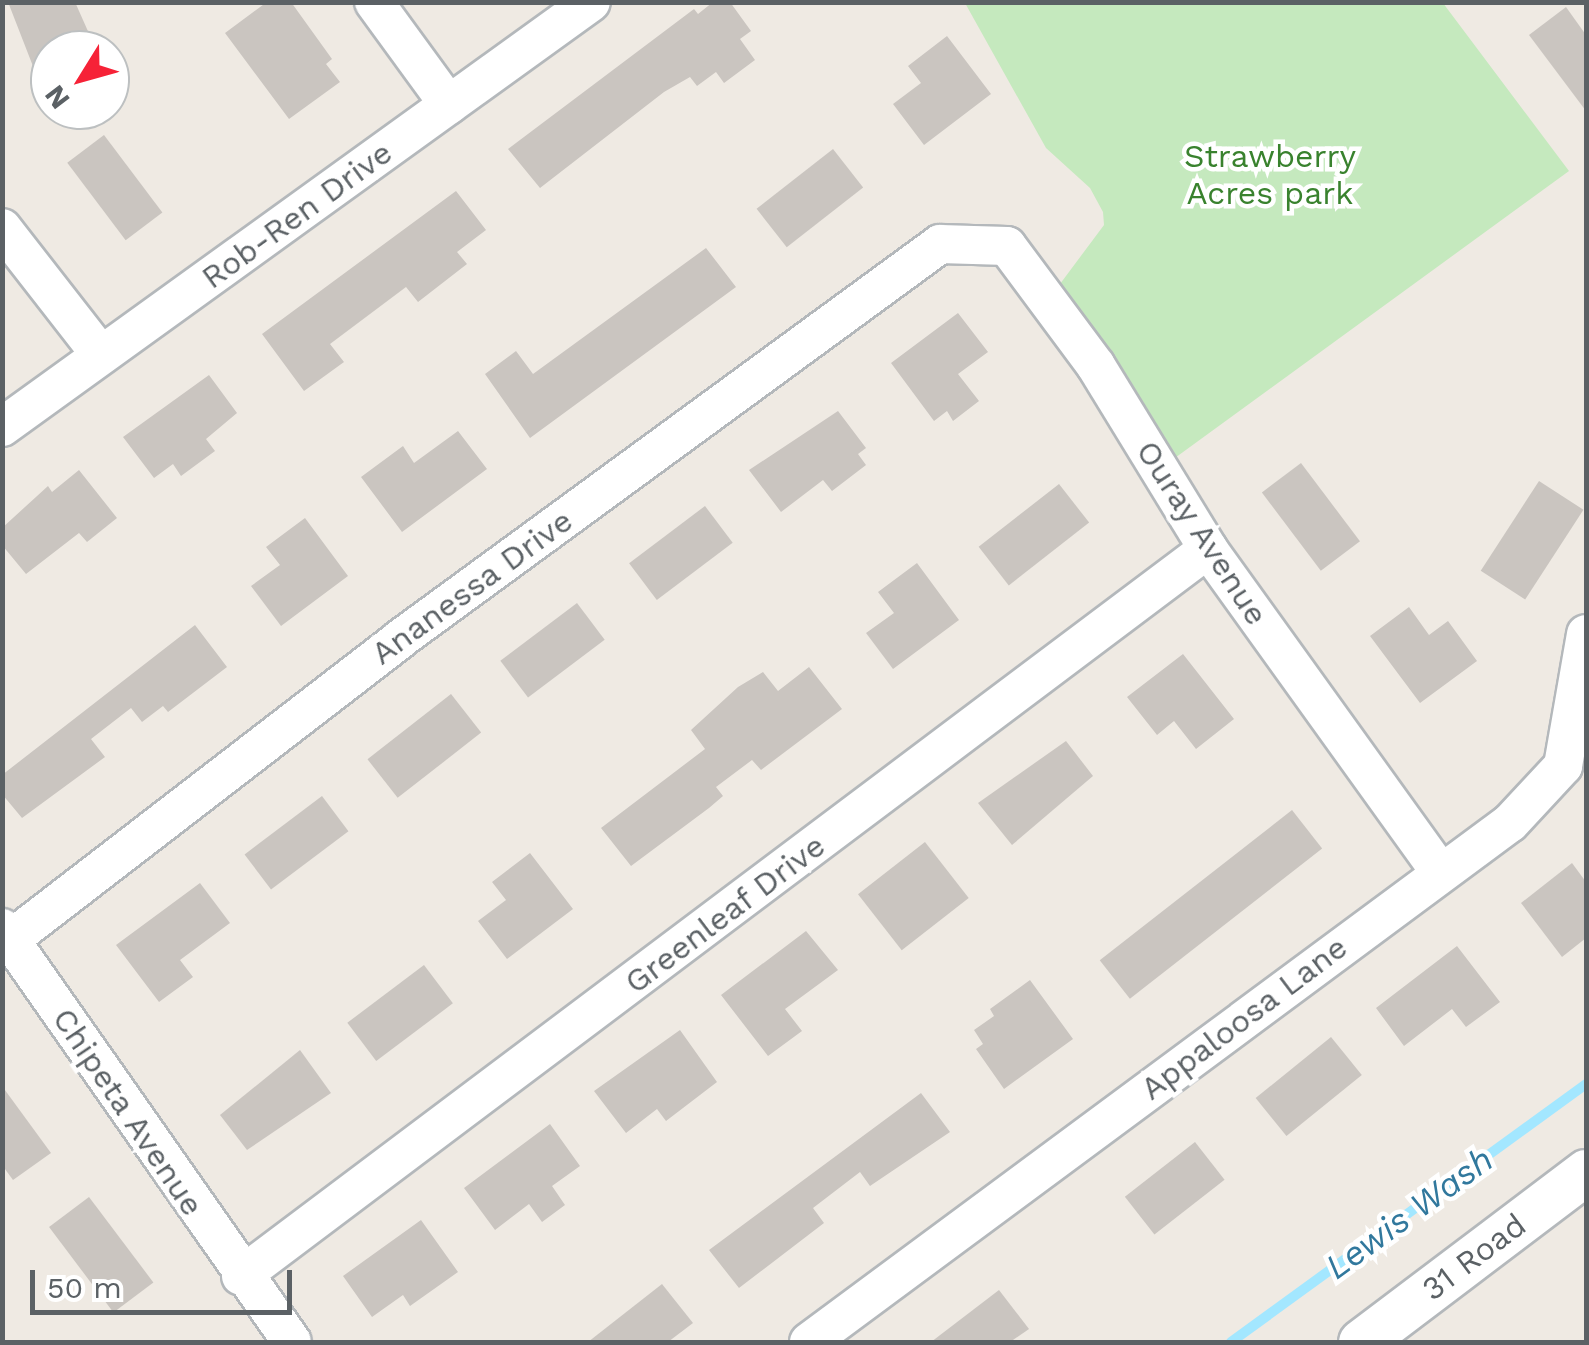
<!DOCTYPE html>
<style>
body{margin:0}
#map{position:relative;width:1589px;height:1345px;overflow:hidden;background:#efeae3;font-family:"Work Sans",sans-serif}
div>[style]{position:absolute}
[style*='--x']{left:calc(var(--x)*1px);top:calc(var(--y)*1px);width:calc(var(--w)*1px);rotate:calc(var(--a)*1deg)}
.green>*{inset:0;background:#c5e9be}
.stream>*{height:10px;margin:-5px;padding:0 5px;transform-origin:5px;border-radius:5px;background:#a3e7ff}
.building>*{inset:0;background:#cac5c0;transform-origin:0 0}
.roads{filter:drop-shadow(2px 0 #b4b8bb) drop-shadow(-2px 0 #b4b8bb) drop-shadow(0 2px #b4b8bb) drop-shadow(0 -2px #b4b8bb)}
.minor>*{height:38px;margin:-19px;padding:0 19px;transform-origin:19px;border-radius:19px;background:#fff}
.tertiary>*{height:45px;margin:-22.5px;padding:0 22.5px;transform-origin:22.5px;border-radius:22.5px;background:#fff}
span{translate:-50% -50%;white-space:nowrap;text-align:center;line-height:1.15;-webkit-text-stroke:9px #fff;paint-order:stroke}
.park-label{font-size:32px;color:#39822e}
.street-label{font-size:32px;color:#5b6165}
.water-label{font-size:35px;color:#31789d;font-style:italic}
.frame{position:absolute;inset:0;border:5px solid #5b6165;pointer-events:none}
.north{position:absolute;left:30px;top:30px;width:100px;height:100px;box-sizing:border-box;background:#fff;border:2px solid #bdc0c1;border-radius:50%;rotate:233deg;font-size:28px;font-weight:700;line-height:40px;text-align:center;color:#5b6165}
.north::after{content:'';display:block;margin:auto;width:35px;height:45px;background:#f62237;clip-path:polygon(50% 0,100% 100%,50% 72%,0 100%)}
.scale{position:absolute;left:30px;top:1270px;width:262px;height:45px;box-sizing:border-box;border:5px solid #5b6165;border-top:0;padding-left:12px;font-size:30px;line-height:35px;white-space:nowrap;color:#5b6165;-webkit-text-stroke:8px #fff;paint-order:stroke}
</style>
<div id="map">
<div class="green">
<div style="clip-path:polygon(965px 3px,1443px 3px,1569px 171px,1168px 463px,1060px 284px,1104px 225px,1103px 212px,1090px 188px,1046px 148px)"></div>
</div>
<div class="stream">
<div style="--x:1231;--y:1342;--w:439;--a:-36"></div>
</div>
<div class="building">
<div style="clip-path:polygon(8px 2px,75px 2px,91px 38px,50px 50px,50px 110px)"></div>
<div style="clip-path:polygon(267px 2px,291px 2px,332px 59px,326px 64px,340px 82px,289px 119px,225px 33px)"></div>
<div style="clip-path:polygon(713px 2px,730px 2px,751px 31px,740px 39px,755px 60px,724px 83px,716px 72px,697px 86px,690px 77px,664px 92px,540px 188px,508px 149px,694px 9px,698px 14px)"></div>
<div style="clip-path:polygon(1566px 7px,1586px 35px,1586px 111px,1529px 35px)"></div>
<div style="clip-path:polygon(947px 36px,991px 94px,924px 145px,893px 104px,921px 83px,908px 66px)"></div>
<div style="left:104px;top:135px;width:97px;height:46px;rotate:53deg"></div>
<div style="left:833px;top:149px;width:49px;height:97px;rotate:52deg"></div>
<div style="clip-path:polygon(456px 191px,486px 230px,457px 252px,467px 264px,418px 302px,406px 287px,330px 344px,344px 362px,304px 391px,262px 334px)"></div>
<div style="clip-path:polygon(706px 248px,736px 287px,530px 438px,485px 374px,516px 351px,533px 374px)"></div>
<div style="clip-path:polygon(958px 313px,988px 352px,958px 374px,979px 401px,953px 421px,947px 411px,934px 421px,891px 363px)"></div>
<div style="clip-path:polygon(209px 375px,237px 413px,206px 439px,215px 451px,181px 476px,173px 464px,154px 478px,123px 437px)"></div>
<div style="clip-path:polygon(838px 411px,866px 448px,858px 454px,866px 465px,832px 491px,823px 480px,781px 512px,749px 470px)"></div>
<div style="clip-path:polygon(458px 431px,487px 469px,402px 532px,361px 477px,403px 446px,414px 463px)"></div>
<div style="left:1301px;top:463px;width:98px;height:49px;rotate:53deg"></div>
<div style="clip-path:polygon(79px 470px,117px 518px,87px 542px,79px 533px,26px 574px,2px 545px,2px 528px,48px 486px,52px 492px)"></div>
<div style="left:1539px;top:481px;width:53px;height:107px;rotate:33deg"></div>
<div style="left:1059px;top:484px;width:49px;height:102px;rotate:52deg"></div>
<div style="left:705px;top:506px;width:46px;height:95px;rotate:53deg"></div>
<div style="clip-path:polygon(305px 518px,348px 576px,281px 626px,251px 586px,280px 565px,266px 547px)"></div>
<div style="clip-path:polygon(917px 563px,959px 620px,893px 669px,866px 633px,894px 613px,878px 592px)"></div>
<div style="left:577px;top:603px;width:46px;height:96px;rotate:53deg"></div>
<div style="clip-path:polygon(1409px 607px,1429px 635px,1448px 621px,1477px 661px,1420px 703px,1370px 636px)"></div>
<div style="clip-path:polygon(195px 625px,227px 667px,168px 712px,163px 706px,142px 722px,131px 708px,91px 739px,105px 757px,22px 818px,2px 794px,2px 775px)"></div>
<div style="clip-path:polygon(1183px 654px,1234px 719px,1196px 749px,1174px 721px,1157px 735px,1127px 697px)"></div>
<div style="clip-path:polygon(809px 667px,842px 709px,761px 770px,752px 760px,716px 787px,723px 796px,709px 808px,631px 866px,601px 828px,705px 749px,691px 730px,738px 687px,763px 672px,778px 691px)"></div>
<div style="left:451px;top:694px;width:49px;height:106px;rotate:52deg"></div>
<div style="clip-path:polygon(1066px 741px,1093px 776px,1012px 845px,978px 803px)"></div>
<div style="left:322px;top:796px;width:44px;height:97px;rotate:53deg"></div>
<div style="left:1292px;top:810px;width:49px;height:244px;rotate:52deg"></div>
<div style="left:925px;top:842px;width:71px;height:85px;rotate:52deg"></div>
<div style="clip-path:polygon(530px 853px,573px 909px,507px 959px,478px 921px,506px 900px,492px 882px)"></div>
<div style="clip-path:polygon(1572px 863px,1586px 882px,1586px 938px,1562px 957px,1521px 903px)"></div>
<div style="clip-path:polygon(200px 883px,230px 923px,180px 960px,193px 977px,159px 1002px,116px 945px)"></div>
<div style="clip-path:polygon(806px 931px,838px 970px,785px 1009px,802px 1031px,768px 1056px,721px 995px)"></div>
<div style="clip-path:polygon(1457px 946px,1500px 1002px,1466px 1027px,1452px 1009px,1404px 1046px,1376px 1008px)"></div>
<div style="left:424px;top:965px;width:48px;height:96px;rotate:53deg"></div>
<div style="clip-path:polygon(1030px 980px,1073px 1039px,1004px 1089px,976px 1049px,983px 1044px,974px 1030px,994px 1016px,990px 1009px)"></div>
<div style="clip-path:polygon(680px 1030px,717px 1082px,666px 1121px,657px 1109px,626px 1133px,594px 1091px)"></div>
<div style="left:1331px;top:1037px;width:49px;height:97px;rotate:51deg"></div>
<div style="clip-path:polygon(300px 1050px,331px 1093px,247px 1150px,220px 1115px)"></div>
<div style="clip-path:polygon(2px 1086px,51px 1153px,13px 1180px,2px 1165px)"></div>
<div style="clip-path:polygon(921px 1093px,950px 1132px,870px 1186px,860px 1172px,813px 1208px,824px 1223px,739px 1288px,709px 1250px)"></div>
<div style="clip-path:polygon(550px 1124px,580px 1166px,552px 1186px,565px 1205px,542px 1222px,529px 1204px,495px 1230px,464px 1188px)"></div>
<div style="left:1195px;top:1142px;width:48px;height:89px;rotate:52deg"></div>
<div style="left:89px;top:1197px;width:107px;height:50px;rotate:53deg"></div>
<div style="clip-path:polygon(421px 1220px,458px 1272px,410px 1306px,403px 1295px,372px 1317px,343px 1276px)"></div>
<div style="clip-path:polygon(662px 1284px,693px 1323px,668px 1342px,588px 1342px)"></div>
<div style="clip-path:polygon(999px 1290px,1029px 1329px,1010px 1342px,931px 1342px)"></div>
</div>
<div class="roads">
<div class="minor">
<div style="--x:374;--y:2;--w:127;--a:53.9"></div>
<div style="--x:2;--y:228;--w:161;--a:52.1"></div>
<div style="--x:2;--y:427;--w:726;--a:-35.81"></div>
<div style="--x:2;--y:928;--w:505;--a:54.99"></div>
<div style="--x:11;--y:939;--w:491;--a:-37.6"></div>
<div style="--x:400;--y:639;--w:669;--a:-36.18"></div>
<div style="--x:940;--y:244;--w:67;--a:1.7"></div>
<div style="--x:1007;--y:246;--w:149;--a:53.4"></div>
<div style="--x:1096;--y:366;--w:215;--a:58.5"></div>
<div style="--x:1208;--y:549;--w:398;--a:54.3"></div>
<div style="--x:241;--y:1276;--w:1210;--a:-36.94"></div>
<div style="--x:809;--y:1342;--w:872;--a:-36.52"></div>
<div style="--x:1510;--y:823;--w:78;--a:-47.1"></div>
<div style="--x:1563;--y:766;--w:134;--a:-80.1"></div>
</div>
<div class="tertiary">
<div style="--x:1361;--y:1342;--w:282;--a:-37.1"></div>
</div>
</div>
<div class="park-label">
<span style="left:1270px;top:175px">Strawberry<br>Acres park</span>
</div>
<div class="street-label">
<span style="left:297px;top:215px;rotate:-36deg">Rob-Ren Drive</span>
<span style="left:1202px;top:533px;rotate:57deg">Ouray Avenue</span>
<span style="left:472px;top:587px;rotate:-36deg">Ananessa Drive</span>
<span style="left:725px;top:914px;rotate:-37deg">Greenleaf Drive</span>
<span style="left:1244px;top:1018px;rotate:-37deg">Appaloosa Lane</span>
<span style="left:128px;top:1112px;rotate:56deg">Chipeta Avenue</span>
<span style="left:1474px;top:1257px;rotate:-37deg">31 Road</span>
</div>
<div class="water-label">
<span style="left:1409px;top:1213px;rotate:-36deg">Lewis Wash</span>
</div>
<div class="frame"></div>
<div class="north">N</div>
<div class="scale">50 m</div>
</div>
